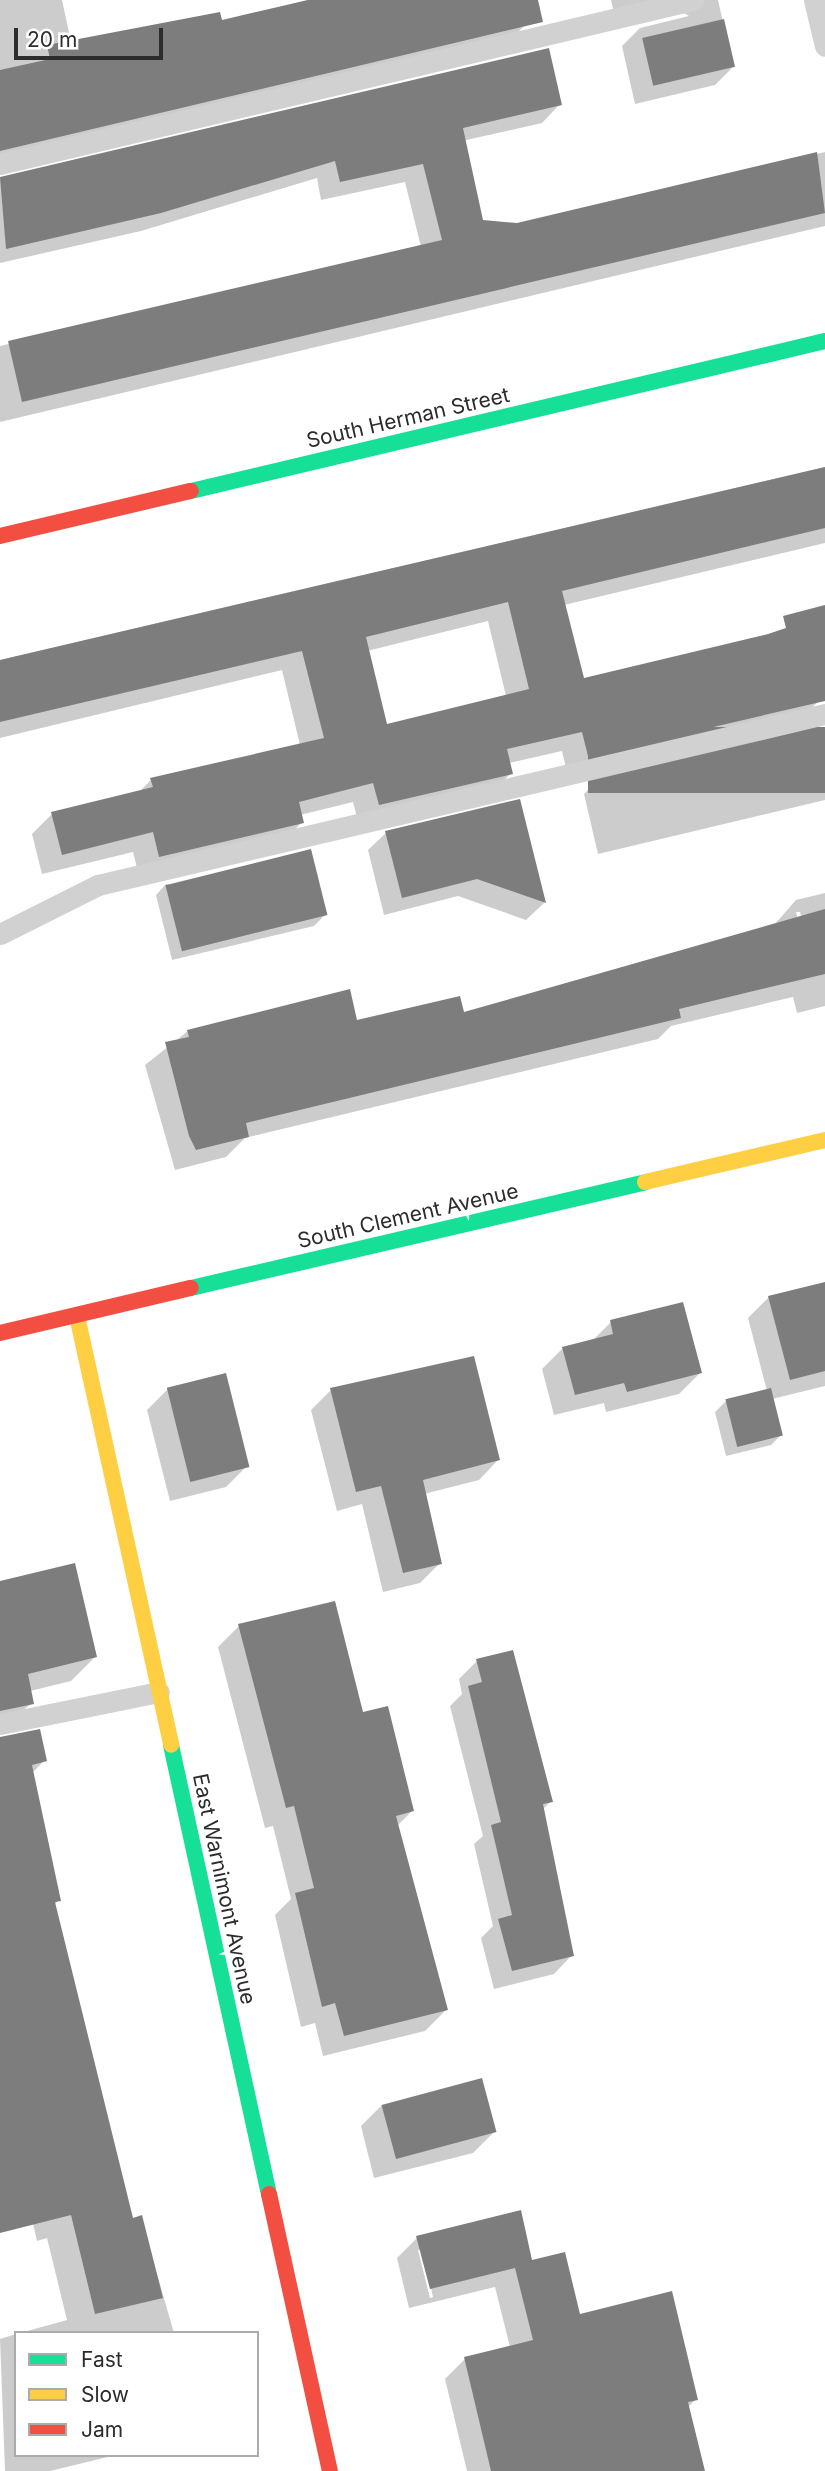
<!DOCTYPE html>
<style>
body{margin:0}
#map{position:relative;width:825px;height:2471px;overflow:hidden;background:#fff;font-family:Inter,sans-serif}
div>[style]{position:absolute}
[style*='--x']{left:calc(var(--x)*1px);top:calc(var(--y)*1px);width:calc(var(--w)*1px);rotate:calc(var(--a)*1deg)}
.shadow>*{inset:0;background:#0003}
.building>*{inset:0;background:#7d7d7d;transform-origin:0 0}
.lane>*{height:21px;margin:-10.5px;padding:0 10.5px;transform-origin:10.5px;border-radius:10.5px;background:#d1d1d1}
.fast>*{height:16px;margin:-8px;padding:0 8px;transform-origin:8px;border-radius:8px;background:#16e098}
.slow>*{height:16px;margin:-8px;padding:0 8px;transform-origin:8px;border-radius:8px;background:#ffcf43}
.jam>*{height:16px;margin:-8px;padding:0 8px;transform-origin:8px;border-radius:8px;background:#f24e42}
span{translate:-50% -50%;white-space:nowrap;text-align:center;line-height:1.15;-webkit-text-stroke:7px #fff;paint-order:stroke}
.street-label{font-size:21px;color:#2c2c2c}
.legend{position:absolute;left:14px;top:2331px;width:245px;height:126px;box-sizing:border-box;background:#fff;border:2px solid #ababab;margin:0;padding:9px 12px;list-style:none;font-size:21px;color:#2c2c2c}
.legend li{display:flex;align-items:center;gap:14px;height:35px}
.legend b{width:35px;border:2px solid #ababab}
.scale{position:absolute;left:14px;top:28px;width:149px;height:32px;box-sizing:border-box;border:4px solid #2c2c2c;border-top:0;padding-left:9px;font-size:21px;line-height:24px;white-space:nowrap;color:#2c2c2c;-webkit-text-stroke:5px #fff;paint-order:stroke}
</style>
<div id="map">
<div class="shadow">
<div style="clip-path:polygon(0 0,62px 0,71px 42px,220px 22px,308px 0,519px 0,525px 25px,506px 44px,0 164px)"></div>
<div style="clip-path:polygon(611px 0,718px 0,733px 67px,715px 85px,635px 104px,622px 46px,640px 28px,689px 16px,671px 5px,615px 18px)"></div>
<div style="clip-path:polygon(560px 104px,542px 123px,462px 141px,482px 222px,517px 225px,825px 152px,825px 226px,0 422px,0 346px,421px 247px,405px 182px,321px 200px,317px 178px,141px 231px,0 263px,0 178px)"></div>
<div style="clip-path:polygon(evenodd,825px 467px,825px 543px,564px 605px,582px 680px,825px 627px,825px 695px,797px 722px,568px 776px,562px 751px,509px 763px,511px 773px,491px 794px,359px 825px,353px 802px,300px 815px,302px 822px,282px 843px,139px 876px,133px 852px,42px 874px,32px 834px,52px 814px,139px 792px,151px 780px,300px 745px,282px 670px,0 738px,0 660px,825px 467px,488px 621px,506px 696px,385px 726px,367px 651px,488px 621px)"></div>
<div style="clip-path:polygon(825px 731px,825px 800px,598px 854px,584px 794px,595px 783px)"></div>
<div style="clip-path:polygon(518px 801px,544px 903px,526px 920px,458px 896px,384px 915px,368px 850px,386px 833px)"></div>
<div style="clip-path:polygon(166px 884px,325px 915px,314px 926px,172px 960px,156px 895px)"></div>
<div style="clip-path:polygon(evenodd,825px 893px,825px 1006px,797px 1013px,793px 997px,671px 1026px,658px 1039px,245px 1138px,226px 1157px,175px 1170px,145px 1065px,188px 1031px,463px 1014px,775px 924px,796px 900px,825px 893px,796px 912px,800px 912px,803px 924px,799px 924px,796px 912px)"></div>
<div style="clip-path:polygon(825px 1283px,825px 1386px,772px 1399px,781px 1435px,771px 1445px,726px 1456px,715px 1412px,726px 1401px,767px 1391px,748px 1318px,769px 1297px)"></div>
<div style="clip-path:polygon(611px 1322px,700px 1373px,679px 1394px,606px 1412px,604px 1403px,554px 1415px,542px 1369px,563px 1348px,592px 1341px)"></div>
<div style="clip-path:polygon(168px 1389px,247px 1466px,226px 1487px,170px 1501px,147px 1410px)"></div>
<div style="clip-path:polygon(331px 1390px,498px 1460px,479px 1480px,424px 1494px,440px 1563px,420px 1583px,383px 1592px,362px 1504px,337px 1511px,311px 1410px)"></div>
<div style="clip-path:polygon(0 1583px,95px 1657px,71px 1681px,30px 1691px,32px 1703px,0 1729px)"></div>
<div style="clip-path:polygon(239px 1626px,362px 1714px,412px 1811px,397px 1826px,446px 2010px,425px 2031px,323px 2056px,315px 2023px,301px 2027px,275px 1915px,291px 1899px,273px 1826px,265px 1828px,218px 1647px)"></div>
<div style="clip-path:polygon(477px 1661px,551px 1801px,542px 1810px,572px 1955px,554px 1974px,494px 1989px,481px 1938px,493px 1926px,474px 1844px,483px 1836px,450px 1706px,462px 1694px,459px 1679px)"></div>
<div style="clip-path:polygon(0 1738px,45px 1760px,32px 1773px,59px 1900px,54px 1905px,132px 2220px,141px 2218px,174px 2333px,20px 2333px,67px 2320px,47px 2238px,37px 2241px,13px 2138px,0 2141px)"></div>
<div style="clip-path:polygon(382px 2105px,494px 2132px,473px 2153px,374px 2178px,361px 2126px)"></div>
<div style="clip-path:polygon(evenodd,417px 2238px,531px 2262px,579px 2316px,696px 2399px,687px 2408px,703px 2471px,467px 2471px,445px 2379px,465px 2359px,510px 2347px,495px 2287px,409px 2308px,397px 2258px,417px 2238px,418px 2250px,422px 2250px,433px 2297px,430px 2298px,418px 2250px)"></div>
<div style="clip-path:polygon(16px 2334px,16px 2455px,116px 2455px,50px 2471px,5px 2471px,0 2339px)"></div>
</div>
<div class="building">
<div style="clip-path:polygon(308px 0,538px 0,543px 22px,0 151px,0 70px,50px 59px,47px 45px,220px 12px,222px 20px)"></div>
<div style="left:724px;top:19px;width:49px;height:84px;rotate:77deg"></div>
<div style="clip-path:polygon(549px 48px,562px 105px,463px 128px,483px 220px,517px 223px,817px 152px,825px 213px,22px 402px,8px 341px,442px 240px,423px 164px,340px 182px,335px 161px,161px 213px,6px 249px,0 177px)"></div>
<div style="clip-path:polygon(evenodd,825px 467px,825px 528px,562px 591px,584px 678px,768px 634px,786px 628px,783px 616px,825px 605px,825px 701px,588px 756px,582px 732px,507px 749px,513px 774px,379px 805px,373px 783px,299px 802px,304px 823px,159px 857px,153px 832px,62px 855px,51px 812px,153px 787px,150px 778px,324px 738px,302px 651px,0 722px,0 660px,825px 467px,508px 602px,529px 689px,387px 724px,366px 637px,508px 602px)"></div>
<div style="left:825px;top:727px;width:66px;height:237px;rotate:90deg"></div>
<div style="clip-path:polygon(520px 799px,546px 903px,477px 879px,402px 898px,385px 831px)"></div>
<div style="left:311px;top:849px;width:68px;height:150px;rotate:76deg"></div>
<div style="clip-path:polygon(825px 909px,825px 974px,679px 1009px,681px 1018px,246px 1123px,249px 1137px,196px 1150px,189px 1136px,165px 1042px,189px 1037px,187px 1030px,350px 989px,357px 1020px,460px 996px,464px 1012px)"></div>
<div style="clip-path:polygon(825px 1282px,825px 1371px,790px 1380px,768px 1296px)"></div>
<div style="clip-path:polygon(683px 1302px,702px 1373px,627px 1392px,624px 1383px,575px 1395px,562px 1347px,613px 1334px,610px 1320px)"></div>
<div style="clip-path:polygon(474px 1356px,500px 1460px,423px 1480px,442px 1564px,403px 1573px,381px 1486px,356px 1492px,330px 1388px)"></div>
<div style="left:226px;top:1373px;width:97px;height:61px;rotate:76deg"></div>
<div style="left:771px;top:1388px;width:49px;height:47px;rotate:76deg"></div>
<div style="clip-path:polygon(75px 1563px,97px 1657px,28px 1674px,34px 1704px,0 1711px,0 1581px)"></div>
<div style="clip-path:polygon(335px 1601px,363px 1712px,388px 1706px,414px 1811px,396px 1816px,448px 2010px,344px 2036px,335px 2003px,322px 2007px,295px 1893px,314px 1888px,294px 1806px,286px 1808px,238px 1624px)"></div>
<div style="clip-path:polygon(513px 1650px,553px 1802px,543px 1804px,574px 1956px,512px 1971px,498px 1919px,512px 1915px,491px 1825px,501px 1822px,468px 1686px,482px 1682px,476px 1659px)"></div>
<div style="clip-path:polygon(40px 1729px,47px 1761px,32px 1765px,61px 1901px,55px 1902px,133px 2218px,142px 2215px,163px 2298px,95px 2314px,71px 2215px,0 2233px,0 1737px)"></div>
<div style="left:482px;top:2078px;width:56px;height:104px;rotate:75deg"></div>
<div style="clip-path:polygon(521px 2210px,532px 2260px,565px 2252px,580px 2314px,672px 2291px,698px 2400px,688px 2402px,705px 2471px,491px 2471px,464px 2357px,533px 2340px,515px 2268px,430px 2289px,416px 2236px)"></div>
</div>
<div class="lane">
<div style="--x:814;--y:0;--w:47;--a:76.6"></div>
<div style="--x:0;--y:164;--w:712;--a:-13.31"></div>
<div style="--x:0;--y:934;--w:110;--a:-26.6"></div>
<div style="--x:98;--y:885;--w:747;--a:-13.24"></div>
<div style="--x:0;--y:1724;--w:162;--a:-11.4"></div>
</div>
<div class="fast">
<div style="--x:191;--y:491;--w:652;--a:-13.31"></div>
<div style="--x:191;--y:1288;--w:466;--a:-13.1"></div>
<div style="--x:171;--y:1745;--w:460;--a:77.7"></div>
</div>
<div class="slow">
<div style="--x:645;--y:1182;--w:185;--a:-13.1"></div>
<div style="--x:77;--y:1316;--w:439;--a:77.6"></div>
</div>
<div class="jam">
<div style="--x:0;--y:536;--w:196;--a:-13.3"></div>
<div style="--x:0;--y:1333;--w:196;--a:-13.3"></div>
<div style="--x:269;--y:2194;--w:284;--a:77.6"></div>
</div>
<div class="street-label">
<span style="left:408px;top:418px;rotate:-13deg">South Herman Street</span>
<span style="left:408px;top:1216px;rotate:-13deg">South Clement Avenue</span>
<span style="left:224px;top:1889px;rotate:78deg">East Warnimont Avenue</span>
</div>
<ul class="legend">
<li><b style="height:9px;background:#16e098"></b>Fast</li>
<li><b style="height:9px;background:#ffcf43"></b>Slow</li>
<li><b style="height:9px;background:#f24e42"></b>Jam</li>
</ul>
<div class="scale">20 m</div>
</div>
